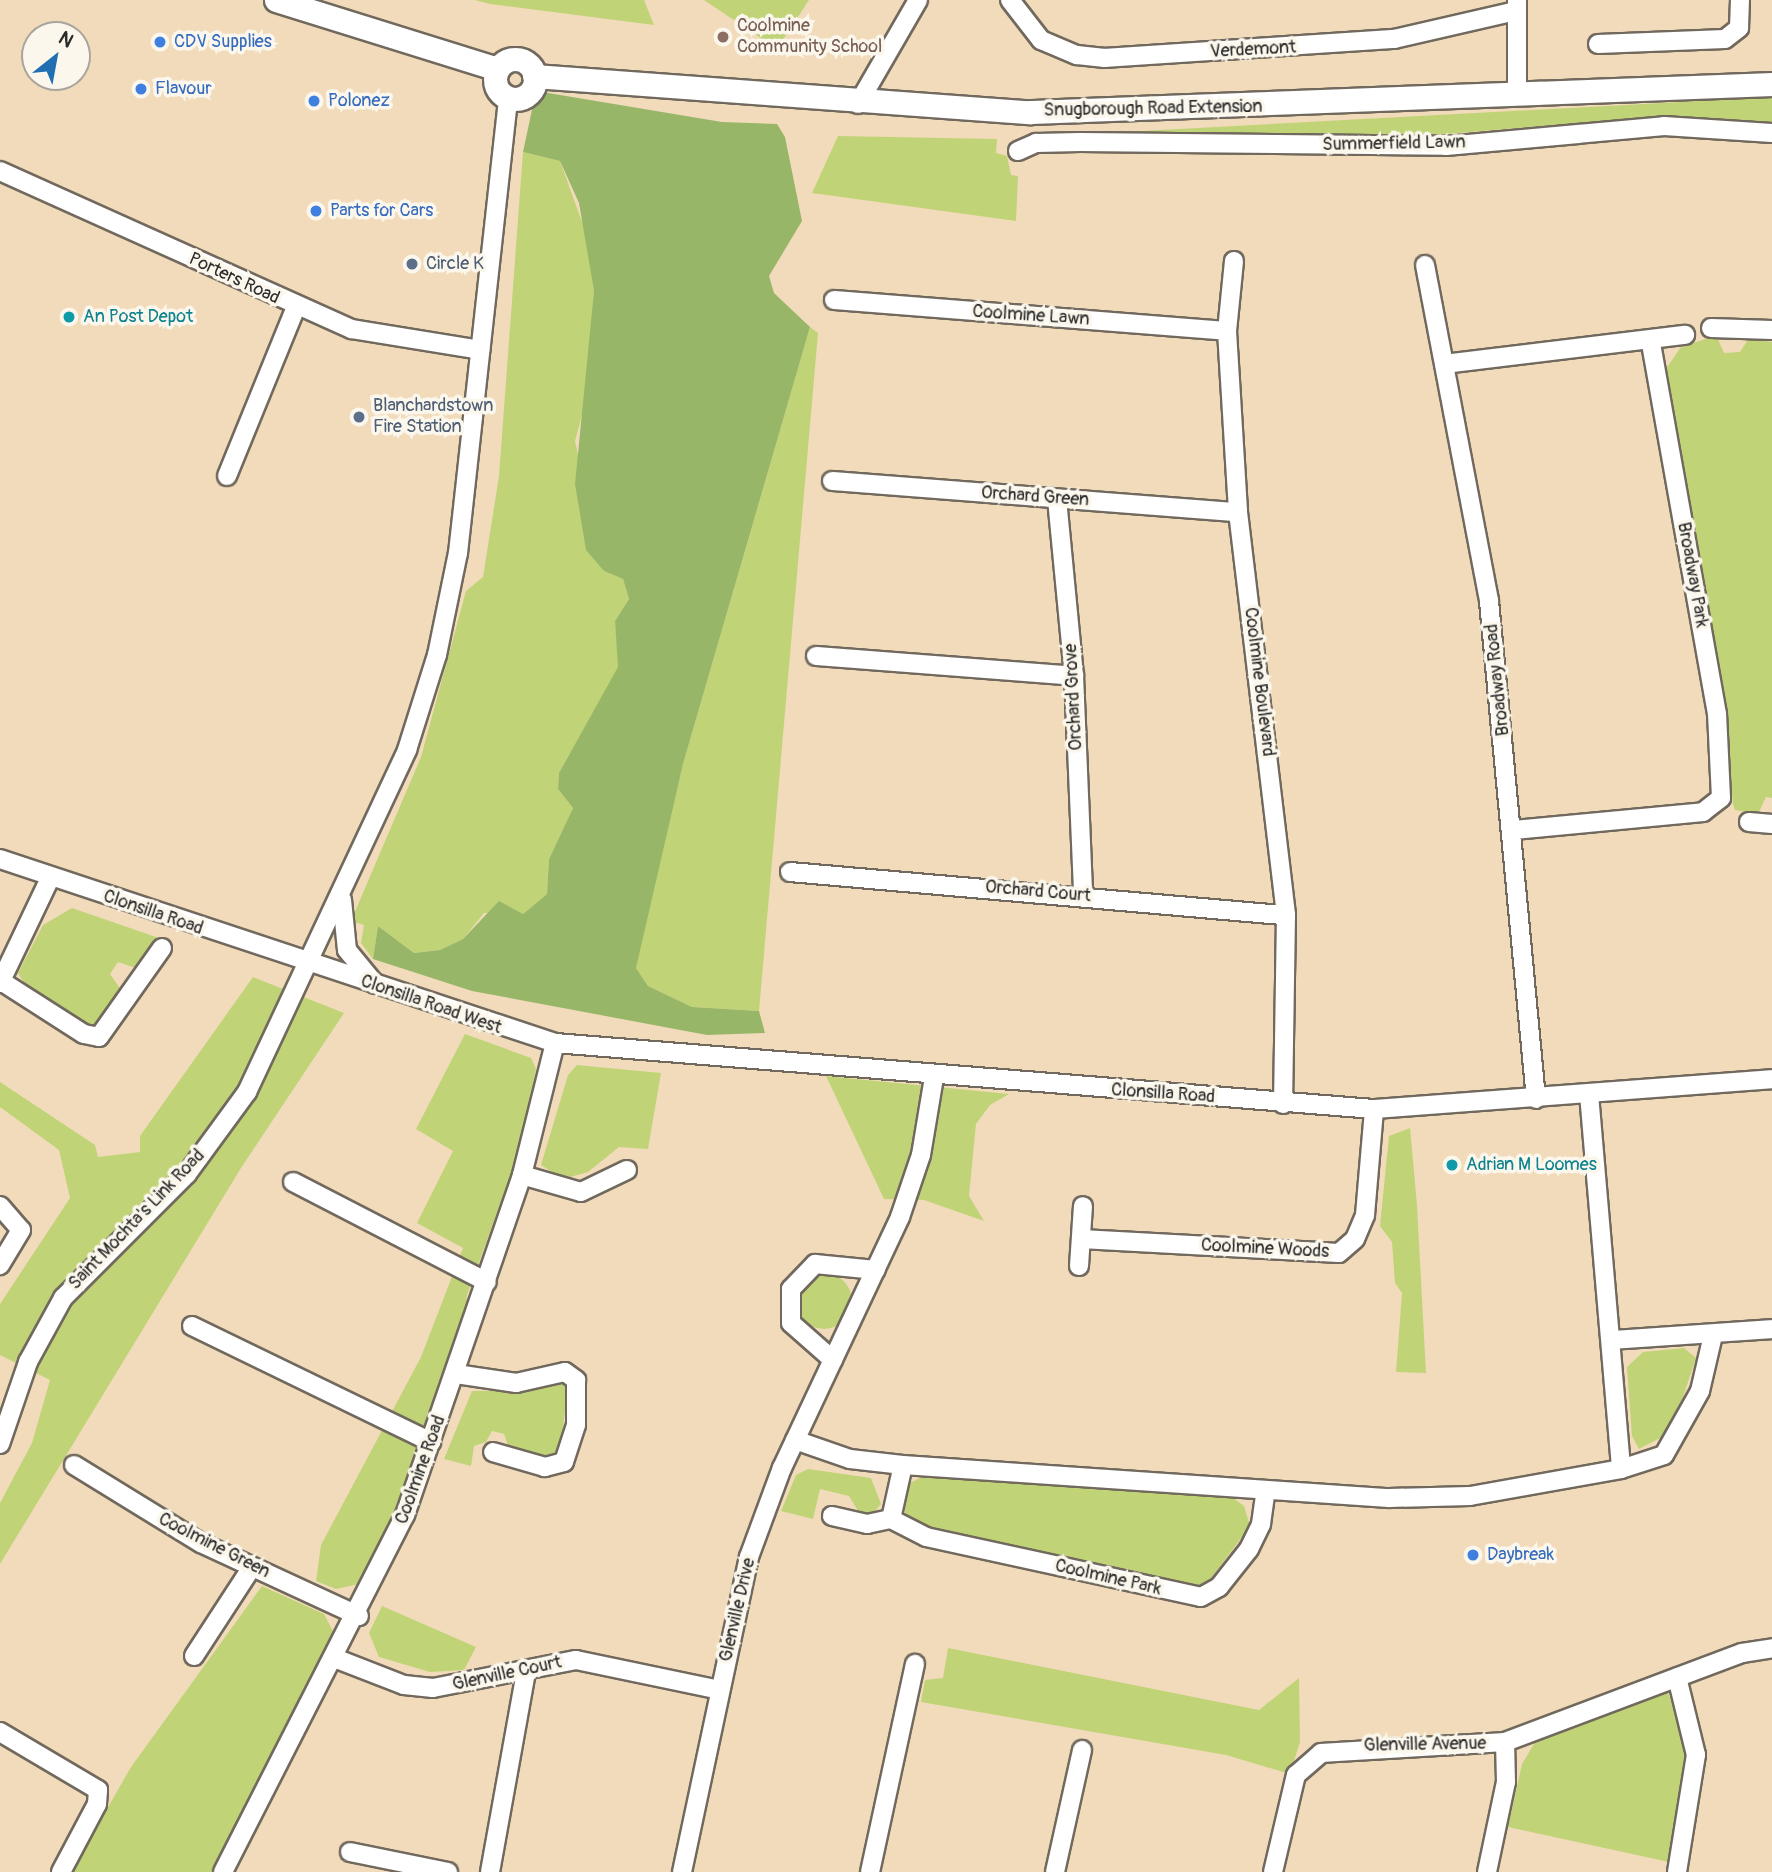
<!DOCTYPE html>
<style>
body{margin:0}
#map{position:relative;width:1772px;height:1872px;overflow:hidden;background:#f2dbbb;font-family:Pangolin,sans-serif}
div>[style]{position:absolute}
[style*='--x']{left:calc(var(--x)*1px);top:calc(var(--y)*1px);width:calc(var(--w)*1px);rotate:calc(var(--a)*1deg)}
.green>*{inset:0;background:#c0d477}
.round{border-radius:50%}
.forest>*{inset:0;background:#98b668}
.roads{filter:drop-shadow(2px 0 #71695d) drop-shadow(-2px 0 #71695d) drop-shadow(0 2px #71695d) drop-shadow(0 -2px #71695d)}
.minor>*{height:18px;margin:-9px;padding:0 9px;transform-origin:9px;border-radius:9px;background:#fff}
.major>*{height:23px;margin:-11.5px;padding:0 11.5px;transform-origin:11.5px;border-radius:11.5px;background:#fff}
.major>.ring{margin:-11.5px;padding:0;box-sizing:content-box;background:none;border:23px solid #fff;border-radius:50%}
.dots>*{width:19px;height:19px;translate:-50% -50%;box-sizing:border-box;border:4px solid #fbf7ec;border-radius:50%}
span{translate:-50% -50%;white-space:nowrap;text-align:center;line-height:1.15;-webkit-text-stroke:7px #fbf7ec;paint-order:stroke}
.education-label{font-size:18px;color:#785e54}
.left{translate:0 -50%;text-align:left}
.shop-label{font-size:18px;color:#366cbe}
.street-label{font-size:18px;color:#2b2b2b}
.service-label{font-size:18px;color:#4e5e75}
.culture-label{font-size:18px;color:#0d838f}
.north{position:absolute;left:21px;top:21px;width:70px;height:70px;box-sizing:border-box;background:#fbf7ec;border:2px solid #a8a59f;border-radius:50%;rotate:31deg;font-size:19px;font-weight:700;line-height:28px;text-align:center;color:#2b2b2b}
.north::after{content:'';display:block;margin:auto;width:24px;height:32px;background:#1f6fb2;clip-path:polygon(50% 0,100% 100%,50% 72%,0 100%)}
</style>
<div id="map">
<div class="green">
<div style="clip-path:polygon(475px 0,644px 0,654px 25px,490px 4px)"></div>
<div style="clip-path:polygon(704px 0,809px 0,777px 49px)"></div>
<div style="clip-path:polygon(1772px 97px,1772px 125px,1612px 120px,1422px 136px,1049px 136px)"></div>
<div style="clip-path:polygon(838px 136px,997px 139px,996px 153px,1007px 156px,1011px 175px,1018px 176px,1016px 221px,812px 193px)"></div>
<div style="clip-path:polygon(523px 152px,560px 161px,585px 230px,594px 291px,586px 401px,575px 441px,604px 571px,623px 579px,629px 599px,615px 621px,619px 667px,559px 773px,558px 789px,573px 808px,549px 859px,547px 894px,523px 914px,484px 913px,463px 939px,440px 950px,414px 953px,378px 926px,373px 959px,361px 943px,364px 925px,351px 921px,421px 757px,466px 591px,483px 577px,499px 476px)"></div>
<div style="clip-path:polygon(810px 327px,818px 333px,759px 1011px,692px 1007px,648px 986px,636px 968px,642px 932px,683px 764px)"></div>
<div style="clip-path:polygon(1716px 335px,1724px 353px,1740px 352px,1749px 338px,1772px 342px,1772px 798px,1766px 797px,1758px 814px,1735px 810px,1733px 804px,1718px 660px,1664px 372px,1680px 348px)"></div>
<div style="clip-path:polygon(72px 908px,159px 938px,136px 968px,118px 962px,110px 974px,122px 991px,93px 1027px,26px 986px,18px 973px,43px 925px)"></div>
<div style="clip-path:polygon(253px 977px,344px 1013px,241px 1168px,0 1564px,0 1503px,32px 1443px,50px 1380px,0 1355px,0 1304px,70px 1198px,59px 1150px,0 1107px,0 1082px,95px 1145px,98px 1157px,140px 1152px,140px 1136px)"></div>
<div style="clip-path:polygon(465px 1034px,531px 1058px,536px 1069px,520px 1150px,467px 1295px,466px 1321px,390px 1523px,363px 1583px,336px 1589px,316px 1581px,321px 1545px,421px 1357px,463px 1248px,417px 1223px,453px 1151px,416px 1129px)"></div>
<div style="clip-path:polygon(577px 1065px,661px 1073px,648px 1149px,619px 1147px,588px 1172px,563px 1179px,541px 1165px,568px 1075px)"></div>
<div style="clip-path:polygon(826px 1076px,1009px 1094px,990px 1105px,976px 1124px,969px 1196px,984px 1221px,924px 1200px,884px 1199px)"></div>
<div style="clip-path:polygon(1410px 1128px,1417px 1205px,1426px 1373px,1396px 1372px,1402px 1293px,1395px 1283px,1392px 1242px,1380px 1226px,1389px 1136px)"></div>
<div class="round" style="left:796px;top:1273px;width:56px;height:56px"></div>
<div style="clip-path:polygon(1684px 1348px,1696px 1358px,1683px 1397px,1662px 1437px,1639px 1449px,1632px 1436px,1627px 1367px,1643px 1352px)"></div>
<div style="clip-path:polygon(553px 1381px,568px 1387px,560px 1453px,544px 1458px,509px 1449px,504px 1434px,492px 1431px,486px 1442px,474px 1446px,471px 1466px,444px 1459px,472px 1391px,518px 1391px)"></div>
<div style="clip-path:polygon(808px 1469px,871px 1478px,881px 1504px,870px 1517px,860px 1514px,849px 1496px,820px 1489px,813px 1519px,781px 1511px,796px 1475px)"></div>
<div style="clip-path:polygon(926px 1475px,1232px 1497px,1244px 1506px,1250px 1526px,1203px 1589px,933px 1532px,909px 1520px,903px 1508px,908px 1484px)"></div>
<div style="clip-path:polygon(262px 1586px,324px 1614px,336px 1637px,212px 1872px,71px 1872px,131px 1767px)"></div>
<div style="clip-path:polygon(382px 1606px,476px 1647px,464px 1670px,430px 1672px,379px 1657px,369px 1633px)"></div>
<div style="clip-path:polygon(948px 1648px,1259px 1710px,1299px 1678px,1300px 1742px,1290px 1774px,1226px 1755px,921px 1702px,925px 1680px,943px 1678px)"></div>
<div style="clip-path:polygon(1668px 1693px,1687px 1750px,1669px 1862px,1508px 1827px,1522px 1764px,1538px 1737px)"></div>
</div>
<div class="forest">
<div style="clip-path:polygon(536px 91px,722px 122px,777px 124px,785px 137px,802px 221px,769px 276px,774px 293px,810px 327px,683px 764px,636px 968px,648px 986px,692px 1007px,759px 1011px,765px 1033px,707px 1035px,472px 991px,373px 959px,378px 926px,414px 953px,440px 950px,463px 939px,499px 901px,523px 914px,547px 894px,549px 859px,573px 808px,558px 789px,559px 773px,618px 667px,615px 621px,629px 599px,623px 579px,604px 571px,586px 550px,575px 484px,594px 291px,579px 203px,560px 161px,523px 152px)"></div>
</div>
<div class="roads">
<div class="minor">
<div style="--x:1010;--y:0;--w:51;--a:52.2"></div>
<div style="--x:1041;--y:40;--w:39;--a:23"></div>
<div style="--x:1077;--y:55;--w:28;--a:6"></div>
<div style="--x:1105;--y:58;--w:290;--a:-3.8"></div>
<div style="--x:1394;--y:39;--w:125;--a:-12.9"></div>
<div style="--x:1598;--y:44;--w:127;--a:-2.3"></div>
<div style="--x:1725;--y:39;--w:18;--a:-38"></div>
<div style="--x:1739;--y:28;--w:28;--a:-88"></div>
<div style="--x:1517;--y:95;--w:95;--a:-90"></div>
<div style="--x:858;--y:104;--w:120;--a:-60"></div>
<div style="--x:1018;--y:151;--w:20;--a:-24"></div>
<div style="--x:1036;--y:143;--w:44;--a:-1.3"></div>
<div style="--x:1080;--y:142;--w:366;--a:0.6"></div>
<div style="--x:1446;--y:146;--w:219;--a:-5.2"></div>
<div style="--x:1664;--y:126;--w:108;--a:3.7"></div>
<div style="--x:0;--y:171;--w:386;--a:24.2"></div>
<div style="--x:352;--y:329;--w:130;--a:9.3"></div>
<div style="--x:1234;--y:261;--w:70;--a:95.7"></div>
<div style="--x:1227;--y:331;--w:181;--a:86.5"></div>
<div style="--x:1238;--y:512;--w:406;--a:83.2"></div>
<div style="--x:1286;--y:915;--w:189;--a:90.9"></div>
<div style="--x:1425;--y:265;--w:342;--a:79.2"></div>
<div style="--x:1489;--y:601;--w:500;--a:84.61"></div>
<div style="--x:834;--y:300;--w:394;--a:4.5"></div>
<div style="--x:1711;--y:328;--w:61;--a:1.9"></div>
<div style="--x:1444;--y:364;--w:243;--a:-6.9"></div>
<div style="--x:227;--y:476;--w:183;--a:-67.8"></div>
<div style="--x:832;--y:481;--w:407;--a:4.4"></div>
<div style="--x:1057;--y:499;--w:178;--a:84.5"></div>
<div style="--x:1074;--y:676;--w:219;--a:87.6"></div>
<div style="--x:816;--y:656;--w:259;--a:4.4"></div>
<div style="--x:1749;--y:822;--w:23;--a:5"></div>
<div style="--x:1514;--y:830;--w:190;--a:-5.4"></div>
<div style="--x:1703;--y:812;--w:23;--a:-38"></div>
<div style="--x:1721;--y:798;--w:84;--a:-92.7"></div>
<div style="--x:1717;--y:714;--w:377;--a:-100.1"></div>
<div style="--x:0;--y:859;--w:585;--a:18.34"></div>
<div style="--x:555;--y:1043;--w:822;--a:4.61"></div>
<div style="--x:1374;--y:1109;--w:399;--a:-4.3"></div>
<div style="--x:790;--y:872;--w:498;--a:5"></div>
<div style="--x:342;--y:900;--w:50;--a:84.3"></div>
<div style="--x:347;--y:950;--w:44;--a:50.5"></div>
<div style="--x:1;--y:981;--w:98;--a:32.6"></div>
<div style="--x:84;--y:1034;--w:15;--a:11"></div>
<div style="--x:99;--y:1037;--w:109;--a:-54.7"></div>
<div style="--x:0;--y:983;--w:116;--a:-64.5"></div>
<div style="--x:1589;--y:1094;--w:376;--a:85.1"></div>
<div style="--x:522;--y:1175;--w:61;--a:16.1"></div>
<div style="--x:581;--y:1192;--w:51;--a:-25.6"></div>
<div style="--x:293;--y:1182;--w:218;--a:27.3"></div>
<div style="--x:0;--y:1206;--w:32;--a:49"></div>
<div style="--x:21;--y:1230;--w:41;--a:121"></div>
<div style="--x:1081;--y:1239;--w:258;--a:3.1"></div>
<div style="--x:1339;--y:1253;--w:21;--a:-41"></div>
<div style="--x:1355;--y:1239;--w:26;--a:-67"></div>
<div style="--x:1365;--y:1215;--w:106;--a:-85.1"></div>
<div style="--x:1079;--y:1266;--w:60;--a:-86.2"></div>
<div style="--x:192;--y:1326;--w:266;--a:25.9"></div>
<div style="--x:1612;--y:1340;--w:160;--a:-3.9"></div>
<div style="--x:833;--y:1360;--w:56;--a:-138.6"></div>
<div style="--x:791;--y:1323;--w:34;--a:-90"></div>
<div style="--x:791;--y:1289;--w:35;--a:-46"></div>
<div style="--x:815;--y:1264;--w:61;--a:5.6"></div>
<div style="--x:456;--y:1374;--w:61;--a:8.5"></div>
<div style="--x:516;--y:1383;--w:50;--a:-12.7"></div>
<div style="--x:565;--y:1372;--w:14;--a:36"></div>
<div style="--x:576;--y:1380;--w:45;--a:90"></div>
<div style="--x:576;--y:1425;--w:39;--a:108"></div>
<div style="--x:564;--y:1462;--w:20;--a:165"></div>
<div style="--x:545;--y:1467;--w:54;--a:-163.9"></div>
<div style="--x:795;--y:1440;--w:58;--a:19.1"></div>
<div style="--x:850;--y:1459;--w:53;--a:6.5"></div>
<div style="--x:903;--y:1465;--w:487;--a:3.9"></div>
<div style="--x:1389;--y:1498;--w:81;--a:-1.4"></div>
<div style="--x:1470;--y:1496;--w:153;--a:-10.1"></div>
<div style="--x:1621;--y:1469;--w:45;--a:-18"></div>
<div style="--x:1664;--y:1455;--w:73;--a:-60.6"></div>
<div style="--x:1700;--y:1391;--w:57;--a:-76.9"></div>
<div style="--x:0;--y:1444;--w:87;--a:-71.1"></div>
<div style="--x:28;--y:1362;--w:73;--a:-61.3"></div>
<div style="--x:63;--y:1298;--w:175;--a:-45"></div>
<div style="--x:187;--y:1174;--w:102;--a:-53.8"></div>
<div style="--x:247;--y:1092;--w:378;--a:-64.9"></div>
<div style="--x:407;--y:750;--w:100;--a:-72.5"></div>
<div style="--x:437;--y:655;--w:104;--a:-78.4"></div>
<div style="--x:458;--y:553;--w:457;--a:-83.7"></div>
<div style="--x:74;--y:1465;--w:149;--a:31.6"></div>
<div style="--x:201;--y:1543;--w:174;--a:24.8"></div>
<div style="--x:832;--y:1516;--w:36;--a:13"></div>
<div style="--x:867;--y:1524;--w:25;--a:-12"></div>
<div style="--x:891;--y:1519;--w:39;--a:27"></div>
<div style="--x:926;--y:1537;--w:281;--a:12.3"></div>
<div style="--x:1201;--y:1597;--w:21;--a:-29"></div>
<div style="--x:1219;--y:1587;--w:48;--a:-51.7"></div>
<div style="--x:1249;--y:1549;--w:28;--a:-64"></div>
<div style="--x:1261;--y:1524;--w:34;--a:-82"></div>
<div style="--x:891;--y:1519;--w:55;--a:-77.5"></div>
<div style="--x:194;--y:1656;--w:106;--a:-56.9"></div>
<div style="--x:337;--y:1659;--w:72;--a:21.2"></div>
<div style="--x:404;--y:1685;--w:29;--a:6"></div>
<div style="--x:433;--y:1688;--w:146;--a:-11.1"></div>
<div style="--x:576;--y:1660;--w:147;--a:11.8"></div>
<div style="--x:0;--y:1732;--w:114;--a:30.6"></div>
<div style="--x:98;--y:1790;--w:14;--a:94"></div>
<div style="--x:97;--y:1804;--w:77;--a:117.9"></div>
<div style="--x:350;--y:1852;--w:100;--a:11.5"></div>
<div style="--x:223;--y:1872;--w:401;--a:-63"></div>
<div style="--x:405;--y:1515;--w:360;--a:-71"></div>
<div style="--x:522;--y:1175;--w:136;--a:-76"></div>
<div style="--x:490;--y:1872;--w:204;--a:-79.8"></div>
<div style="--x:682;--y:1872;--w:322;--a:-78"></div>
<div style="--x:749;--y:1557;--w:95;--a:-69.7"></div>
<div style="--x:782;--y:1468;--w:277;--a:-64.8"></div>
<div style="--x:900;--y:1217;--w:65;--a:-71.3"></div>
<div style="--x:921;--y:1155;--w:79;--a:-80.5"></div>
<div style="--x:870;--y:1872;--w:213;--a:-77.8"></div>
<div style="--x:1055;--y:1872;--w:125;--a:-77.5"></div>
<div style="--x:1273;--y:1872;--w:100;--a:-76.7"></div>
<div style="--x:1296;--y:1775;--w:33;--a:-41"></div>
<div style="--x:1321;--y:1753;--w:184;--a:-3.4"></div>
<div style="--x:1505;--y:1742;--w:253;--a:-20.6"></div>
<div style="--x:1742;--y:1653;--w:30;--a:-9"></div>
<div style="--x:1487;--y:1872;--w:92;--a:-78.1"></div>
<div style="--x:1506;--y:1782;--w:40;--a:-91.4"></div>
<div style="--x:1677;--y:1872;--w:119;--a:-80.8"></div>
<div style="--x:1696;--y:1755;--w:80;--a:-103.7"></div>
</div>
<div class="major">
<div style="--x:276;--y:0;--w:232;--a:17.3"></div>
<div class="ring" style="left:495px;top:59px;width:17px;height:17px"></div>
<div style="--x:534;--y:76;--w:497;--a:4.2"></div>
<div style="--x:1030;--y:112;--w:743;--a:-2.16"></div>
</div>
</div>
<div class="dots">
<div style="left:723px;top:37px;background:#8d6e63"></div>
<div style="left:160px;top:42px;background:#3f7fe0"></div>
<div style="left:141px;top:89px;background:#3f7fe0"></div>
<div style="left:314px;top:101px;background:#3f7fe0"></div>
<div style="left:316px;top:211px;background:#3f7fe0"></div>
<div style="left:412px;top:264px;background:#5c6f8a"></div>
<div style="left:69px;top:317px;background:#0f9aa8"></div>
<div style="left:359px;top:417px;background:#5c6f8a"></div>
<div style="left:1452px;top:1165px;background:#0f9aa8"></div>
<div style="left:1473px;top:1555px;background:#3f7fe0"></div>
</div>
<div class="education-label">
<span class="left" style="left:737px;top:37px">Coolmine<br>Community School</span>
</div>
<div class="shop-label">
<span class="left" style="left:174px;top:42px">CDV Supplies</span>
<span class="left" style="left:155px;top:89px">Flavour</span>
<span class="left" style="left:328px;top:101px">Polonez</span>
<span class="left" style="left:330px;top:211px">Parts for Cars</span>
<span class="left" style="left:1487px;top:1555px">Daybreak</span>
</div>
<div class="street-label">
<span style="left:1253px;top:50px;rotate:-3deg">Verdemont</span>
<span style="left:1153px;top:109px;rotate:-1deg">Snugborough Road Extension</span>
<span style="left:1394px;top:144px;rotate:-1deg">Summerfield Lawn</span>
<span style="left:234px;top:279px;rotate:25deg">Porters Road</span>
<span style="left:1031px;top:316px;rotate:4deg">Coolmine Lawn</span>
<span style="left:1035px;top:497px;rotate:4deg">Orchard Green</span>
<span style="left:1692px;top:575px;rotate:80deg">Broadway Park</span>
<span style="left:1498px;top:680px;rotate:-96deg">Broadway Road</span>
<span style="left:1259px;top:682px;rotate:83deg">Coolmine Boulevard</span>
<span style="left:1074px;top:697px;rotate:-93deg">Orchard Grove</span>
<span style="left:1038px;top:892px;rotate:5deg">Orchard Court</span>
<span style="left:153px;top:913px;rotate:19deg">Clonsilla Road</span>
<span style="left:431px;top:1005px;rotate:19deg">Clonsilla Road West</span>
<span style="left:1163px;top:1094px;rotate:4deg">Clonsilla Road</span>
<span style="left:137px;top:1220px;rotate:-46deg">Saint Mochta's Link Road</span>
<span style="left:1265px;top:1249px;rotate:3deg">Coolmine Woods</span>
<span style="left:421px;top:1470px;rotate:-70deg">Coolmine Road</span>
<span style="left:214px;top:1546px;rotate:27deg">Coolmine Green</span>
<span style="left:1108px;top:1578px;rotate:13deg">Coolmine Park</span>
<span style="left:738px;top:1610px;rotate:-77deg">Glenville Drive</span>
<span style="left:507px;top:1674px;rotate:-12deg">Glenville Court</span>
<span style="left:1425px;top:1745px;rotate:-1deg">Glenville Avenue</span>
</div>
<div class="service-label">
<span class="left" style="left:426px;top:264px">Circle K</span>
<span class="left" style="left:373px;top:417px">Blanchardstown<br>Fire Station</span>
</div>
<div class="culture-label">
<span class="left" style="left:83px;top:317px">An Post Depot</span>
<span class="left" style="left:1466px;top:1165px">Adrian M Loomes</span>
</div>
<div class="north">N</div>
</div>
